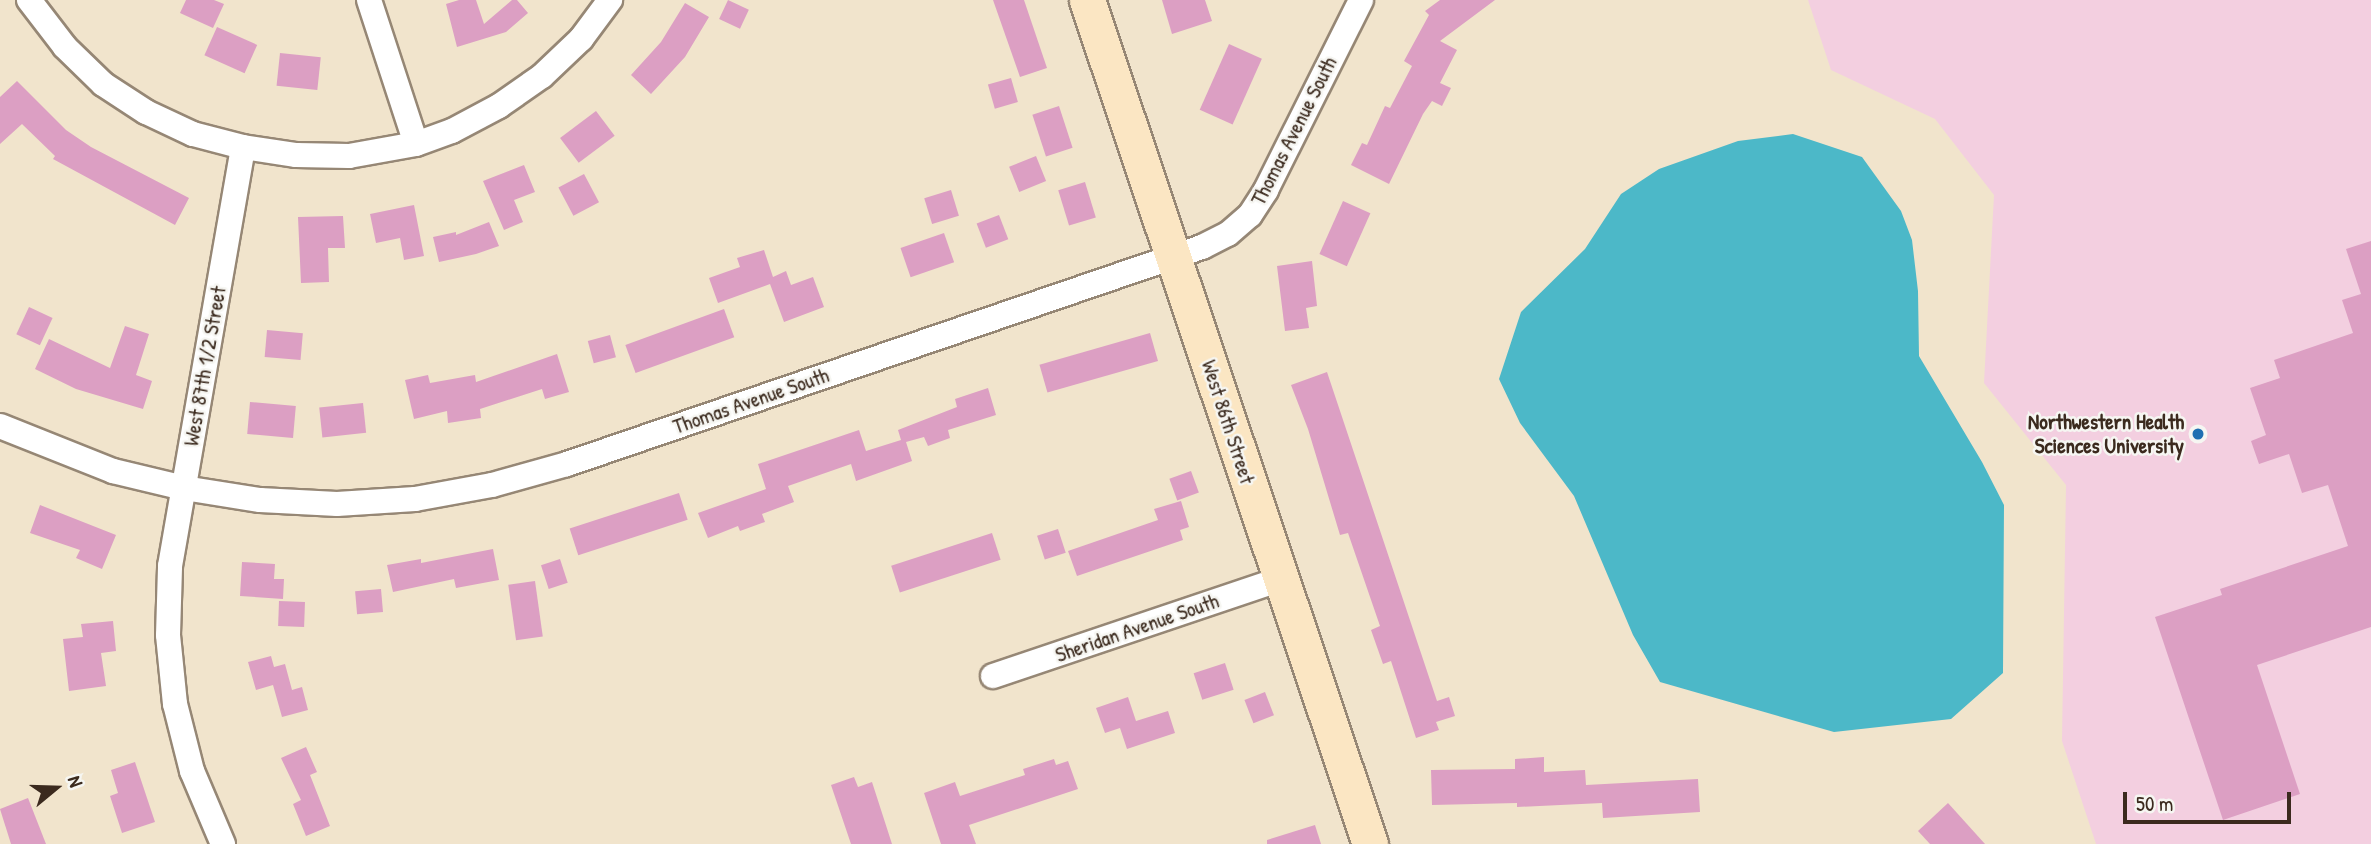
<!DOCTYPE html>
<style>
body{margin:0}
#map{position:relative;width:2371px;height:844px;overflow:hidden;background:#f1e4cc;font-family:"Patrick Hand",sans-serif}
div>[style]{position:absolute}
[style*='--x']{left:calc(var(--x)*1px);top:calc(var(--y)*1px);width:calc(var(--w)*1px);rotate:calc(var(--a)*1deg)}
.built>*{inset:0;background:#f3cfe0}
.water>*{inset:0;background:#4cb8c8}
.building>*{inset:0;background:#dc9fc3;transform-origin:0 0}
.roads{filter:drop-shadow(2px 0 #968775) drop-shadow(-2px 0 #968775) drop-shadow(0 2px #968775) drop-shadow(0 -2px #968775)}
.street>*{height:24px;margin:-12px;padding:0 12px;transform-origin:12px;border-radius:12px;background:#fff}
.secondary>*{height:35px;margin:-17.5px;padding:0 17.5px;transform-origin:17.5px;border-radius:17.5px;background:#fbe6c3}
.dots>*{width:19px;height:19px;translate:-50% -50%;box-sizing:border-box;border:4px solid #f6f6f2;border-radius:50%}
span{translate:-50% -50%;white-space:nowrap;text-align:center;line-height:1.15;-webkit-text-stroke:5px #f6f6f2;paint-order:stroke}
.street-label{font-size:21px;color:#3b2a1e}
.poi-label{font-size:21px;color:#3b2a1e;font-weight:700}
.right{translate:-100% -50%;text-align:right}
.north{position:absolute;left:21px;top:753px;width:70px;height:70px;-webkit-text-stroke:5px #f6f6f2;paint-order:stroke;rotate:71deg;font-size:19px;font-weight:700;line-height:28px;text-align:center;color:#3b2a1e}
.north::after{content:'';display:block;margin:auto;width:24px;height:32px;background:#3b2a1e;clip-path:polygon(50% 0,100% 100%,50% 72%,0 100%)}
.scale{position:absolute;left:2123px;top:792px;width:168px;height:32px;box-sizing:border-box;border:4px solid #3b2a1e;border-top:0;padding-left:9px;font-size:21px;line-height:24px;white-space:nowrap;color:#3b2a1e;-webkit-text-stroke:5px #f6f6f2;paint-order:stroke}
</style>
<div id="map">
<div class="built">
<div style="clip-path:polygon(1808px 0,2371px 0,2371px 844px,2096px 844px,2062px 741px,2066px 485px,1984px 383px,1994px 195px,1935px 119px,1831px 70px)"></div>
</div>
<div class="water">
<div style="clip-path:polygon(1793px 134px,1862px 157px,1901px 211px,1912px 240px,1918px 291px,1919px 356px,1982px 462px,2004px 505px,2003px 673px,1951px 719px,1834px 732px,1660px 682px,1633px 635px,1574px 496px,1520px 423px,1499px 379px,1521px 312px,1585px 249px,1621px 194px,1659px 169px,1738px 141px)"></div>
</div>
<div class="building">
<div style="clip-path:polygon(186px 0,214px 0,224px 4px,213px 28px,180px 13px)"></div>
<div style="clip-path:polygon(459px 0,476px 0,484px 24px,512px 0,517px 0,528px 13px,506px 32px,457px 47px,446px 4px)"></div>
<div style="left:728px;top:0;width:23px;height:21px;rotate:25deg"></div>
<div style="clip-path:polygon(993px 0,1024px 0,1047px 68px,1020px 77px)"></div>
<div style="clip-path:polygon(1162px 0,1205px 0,1212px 21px,1172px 34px)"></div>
<div style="clip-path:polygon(1440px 0,1495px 0,1440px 41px,1457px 50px,1440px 83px,1451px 88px,1442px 106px,1432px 101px,1423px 114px,1389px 184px,1351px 165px,1362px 143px,1367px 145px,1385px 106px,1390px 108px,1412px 66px,1404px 61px,1429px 15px,1425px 11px)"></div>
<div style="clip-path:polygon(685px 3px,709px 17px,685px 57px,651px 94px,631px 75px,661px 42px)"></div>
<div style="left:217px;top:27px;width:44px;height:31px;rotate:24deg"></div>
<div style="left:1229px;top:44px;width:36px;height:72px;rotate:24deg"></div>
<div style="left:280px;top:53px;width:41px;height:33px;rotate:6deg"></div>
<div style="left:1011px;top:78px;width:25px;height:24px;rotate:74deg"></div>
<div style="clip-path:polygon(17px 81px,66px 130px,91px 147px,189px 198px,175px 225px,53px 159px,55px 156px,22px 124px,0 144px,0 97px)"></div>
<div style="left:1059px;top:106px;width:44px;height:28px;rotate:72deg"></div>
<div style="left:596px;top:111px;width:31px;height:45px;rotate:53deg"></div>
<div style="left:1036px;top:156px;width:27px;height:29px;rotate:68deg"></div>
<div style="clip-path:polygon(524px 165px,535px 192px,514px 200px,523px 222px,504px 230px,483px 181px)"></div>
<div style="left:584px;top:174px;width:32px;height:29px;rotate:62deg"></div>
<div style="left:1085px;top:182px;width:37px;height:28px;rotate:73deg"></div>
<div style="left:951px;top:190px;width:27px;height:28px;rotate:73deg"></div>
<div style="left:1343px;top:201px;width:30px;height:58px;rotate:24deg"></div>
<div style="clip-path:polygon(414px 205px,424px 256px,404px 260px,400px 238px,376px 243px,370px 214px)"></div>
<div style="left:999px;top:215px;width:26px;height:24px;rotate:69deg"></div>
<div style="clip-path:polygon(343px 216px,345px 248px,328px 248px,329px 282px,301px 283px,298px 217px)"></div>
<div style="clip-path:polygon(489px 222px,499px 246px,476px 254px,439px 262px,433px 237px,456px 232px,456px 235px)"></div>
<div style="left:944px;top:233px;width:31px;height:46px;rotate:71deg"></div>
<div style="clip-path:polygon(2371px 241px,2371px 627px,2257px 665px,2300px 794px,2223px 820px,2155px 617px,2222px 595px,2220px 589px,2348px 546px,2328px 485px,2302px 493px,2289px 454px,2259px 464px,2251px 441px,2266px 435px,2250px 388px,2280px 378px,2274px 360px,2353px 333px,2342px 300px,2361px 294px,2346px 249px)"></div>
<div style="clip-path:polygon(764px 250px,773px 277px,786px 271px,791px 285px,813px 277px,824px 307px,784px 322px,770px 284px,718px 303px,709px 278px,740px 267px,737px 258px)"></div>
<div style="clip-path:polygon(1312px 261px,1317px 306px,1306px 308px,1309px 328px,1285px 331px,1277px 266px)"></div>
<div style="left:29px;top:307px;width:26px;height:30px;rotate:25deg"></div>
<div style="left:724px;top:309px;width:30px;height:105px;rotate:70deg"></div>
<div style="clip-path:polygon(125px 326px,149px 334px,136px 375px,152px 381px,143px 409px,76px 389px,35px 369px,49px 339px,110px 368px)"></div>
<div style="left:267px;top:330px;width:36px;height:27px;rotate:5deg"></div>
<div style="left:1150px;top:333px;width:29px;height:115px;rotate:74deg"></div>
<div style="left:610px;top:335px;width:23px;height:23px;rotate:75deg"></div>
<div style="clip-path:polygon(557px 354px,569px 392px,545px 399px,542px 389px,480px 409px,481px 418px,448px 423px,447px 411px,414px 419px,405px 380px,428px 375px,430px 383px,475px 375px,476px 382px)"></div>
<div style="clip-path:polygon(1327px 372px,1437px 701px,1449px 697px,1455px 716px,1436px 722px,1439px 730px,1416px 738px,1391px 661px,1383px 664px,1371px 630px,1380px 626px,1348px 533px,1340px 535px,1308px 429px,1291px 385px)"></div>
<div style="clip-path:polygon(988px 388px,996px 415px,948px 430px,950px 438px,928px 446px,924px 437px,906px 442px,912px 461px,856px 481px,851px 464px,788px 486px,794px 502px,762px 514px,765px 522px,740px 531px,738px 526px,708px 538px,698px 513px,766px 489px,758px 464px,859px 430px,866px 451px,901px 440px,898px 430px,957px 407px,955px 399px)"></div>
<div style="left:250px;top:402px;width:46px;height:32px;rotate:5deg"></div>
<div style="left:363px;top:403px;width:30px;height:44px;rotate:84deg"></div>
<div style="left:1191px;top:471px;width:23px;height:23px;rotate:70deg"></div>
<div style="left:679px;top:493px;width:28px;height:115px;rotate:72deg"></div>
<div style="clip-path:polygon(1181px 501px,1189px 527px,1180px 530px,1183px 540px,1077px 576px,1068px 551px,1158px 520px,1154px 509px)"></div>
<div style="clip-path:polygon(40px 505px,116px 535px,102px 569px,76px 558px,80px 550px,30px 533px)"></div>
<div style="left:1058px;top:529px;width:25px;height:22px;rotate:72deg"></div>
<div style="left:992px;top:533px;width:28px;height:106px;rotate:72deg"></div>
<div style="clip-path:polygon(493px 549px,499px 580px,456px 588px,454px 579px,393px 592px,387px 565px,421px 559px,421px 563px)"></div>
<div style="left:560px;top:559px;width:25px;height:20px;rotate:72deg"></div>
<div style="clip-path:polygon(242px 562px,275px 564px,274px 579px,284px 579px,283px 599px,240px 596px)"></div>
<div style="left:535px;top:581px;width:56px;height:27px;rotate:82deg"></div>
<div style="left:381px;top:589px;width:23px;height:26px;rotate:85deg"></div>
<div style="left:279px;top:601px;width:26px;height:25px;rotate:2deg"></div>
<div style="clip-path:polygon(113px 621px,116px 651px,101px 653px,106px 686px,69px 691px,63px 639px,83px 637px,81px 624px)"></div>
<div style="clip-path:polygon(271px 656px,274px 667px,285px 664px,292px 690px,302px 687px,308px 710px,282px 717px,273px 685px,256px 690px,248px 662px)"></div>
<div style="left:1225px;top:663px;width:28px;height:33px;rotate:72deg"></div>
<div style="left:1265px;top:692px;width:25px;height:22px;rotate:69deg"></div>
<div style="clip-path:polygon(1128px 697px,1136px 721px,1168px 711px,1175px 733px,1127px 749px,1120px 728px,1105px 733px,1096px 708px)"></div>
<div style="clip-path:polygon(306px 747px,317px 772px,310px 775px,330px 826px,306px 836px,293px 804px,301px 800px,281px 758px)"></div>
<div style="clip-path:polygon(1544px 757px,1544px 772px,1585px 770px,1586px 785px,1698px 779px,1700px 812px,1603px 818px,1602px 803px,1517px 807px,1517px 803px,1432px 805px,1431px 770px,1515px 769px,1515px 759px)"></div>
<div style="clip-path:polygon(1054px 759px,1056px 765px,1068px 761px,1078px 789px,969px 825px,976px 844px,941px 844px,924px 793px,955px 782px,960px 796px,1025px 775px,1023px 769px)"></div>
<div style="clip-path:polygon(135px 762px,155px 822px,122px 833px,110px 796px,118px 793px,111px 770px)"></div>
<div style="clip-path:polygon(854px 777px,858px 787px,872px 782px,892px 844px,851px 844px,831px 785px)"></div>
<div style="clip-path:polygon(28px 798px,46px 844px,11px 844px,0 809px)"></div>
<div style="clip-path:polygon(1948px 803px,1985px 844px,1930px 844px,1918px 831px)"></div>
<div style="clip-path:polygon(1315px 825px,1321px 844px,1267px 844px,1267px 840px)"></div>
</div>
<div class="roads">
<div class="street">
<div style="--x:29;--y:0;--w:59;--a:52.5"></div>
<div style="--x:65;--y:47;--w:53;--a:44.2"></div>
<div style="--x:103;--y:84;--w:51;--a:33.1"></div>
<div style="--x:146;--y:112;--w:52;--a:25.1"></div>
<div style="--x:193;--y:134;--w:52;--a:14.6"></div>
<div style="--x:243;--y:147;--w:54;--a:8.6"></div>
<div style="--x:296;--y:155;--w:53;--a:1.1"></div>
<div style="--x:349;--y:156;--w:68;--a:-10.2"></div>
<div style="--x:416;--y:144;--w:38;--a:-20"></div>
<div style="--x:452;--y:131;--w:53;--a:-28"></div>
<div style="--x:499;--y:106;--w:52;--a:-34.9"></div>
<div style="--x:542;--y:76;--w:54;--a:-43.5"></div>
<div style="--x:581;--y:39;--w:49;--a:-53.4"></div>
<div style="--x:369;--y:0;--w:151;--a:71.9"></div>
<div style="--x:0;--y:426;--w:122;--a:21.7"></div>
<div style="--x:113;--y:471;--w:73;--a:13.5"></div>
<div style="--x:184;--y:488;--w:77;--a:9"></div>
<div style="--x:260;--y:500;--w:77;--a:3"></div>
<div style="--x:337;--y:504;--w:78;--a:-3.7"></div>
<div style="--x:415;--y:499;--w:78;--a:-10.3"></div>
<div style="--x:492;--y:485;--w:78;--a:-15.6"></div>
<div style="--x:567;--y:464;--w:671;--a:-18.87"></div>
<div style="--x:1202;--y:247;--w:29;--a:-27"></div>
<div style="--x:1228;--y:234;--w:29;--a:-41"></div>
<div style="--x:1250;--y:215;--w:30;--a:-57"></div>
<div style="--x:1266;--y:190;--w:212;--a:-63.4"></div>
<div style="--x:993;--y:676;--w:304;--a:-18.6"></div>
<div style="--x:223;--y:844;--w:79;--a:-113"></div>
<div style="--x:192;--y:771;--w:69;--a:-104.2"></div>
<div style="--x:175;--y:704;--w:69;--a:-95.8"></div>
<div style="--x:168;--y:635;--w:69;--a:-88.3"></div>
<div style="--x:170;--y:566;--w:425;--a:-80.1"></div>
</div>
<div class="secondary">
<div style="--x:1087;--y:0;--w:890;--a:71.46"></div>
</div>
</div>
<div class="dots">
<div style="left:2198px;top:434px;background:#1f6fb2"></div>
</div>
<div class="street-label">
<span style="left:1294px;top:131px;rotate:-63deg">Thomas Avenue South</span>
<span style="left:205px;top:366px;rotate:-80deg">West 87th 1/2 Street</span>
<span style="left:751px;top:401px;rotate:-19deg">Thomas Avenue South</span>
<span style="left:1228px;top:422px;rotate:72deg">West 86th Street</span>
<span style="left:1137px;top:628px;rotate:-19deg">Sheridan Avenue South</span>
</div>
<div class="poi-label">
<span class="right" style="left:2184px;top:434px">Northwestern Health<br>Sciences University</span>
</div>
<div class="north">N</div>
<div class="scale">50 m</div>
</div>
